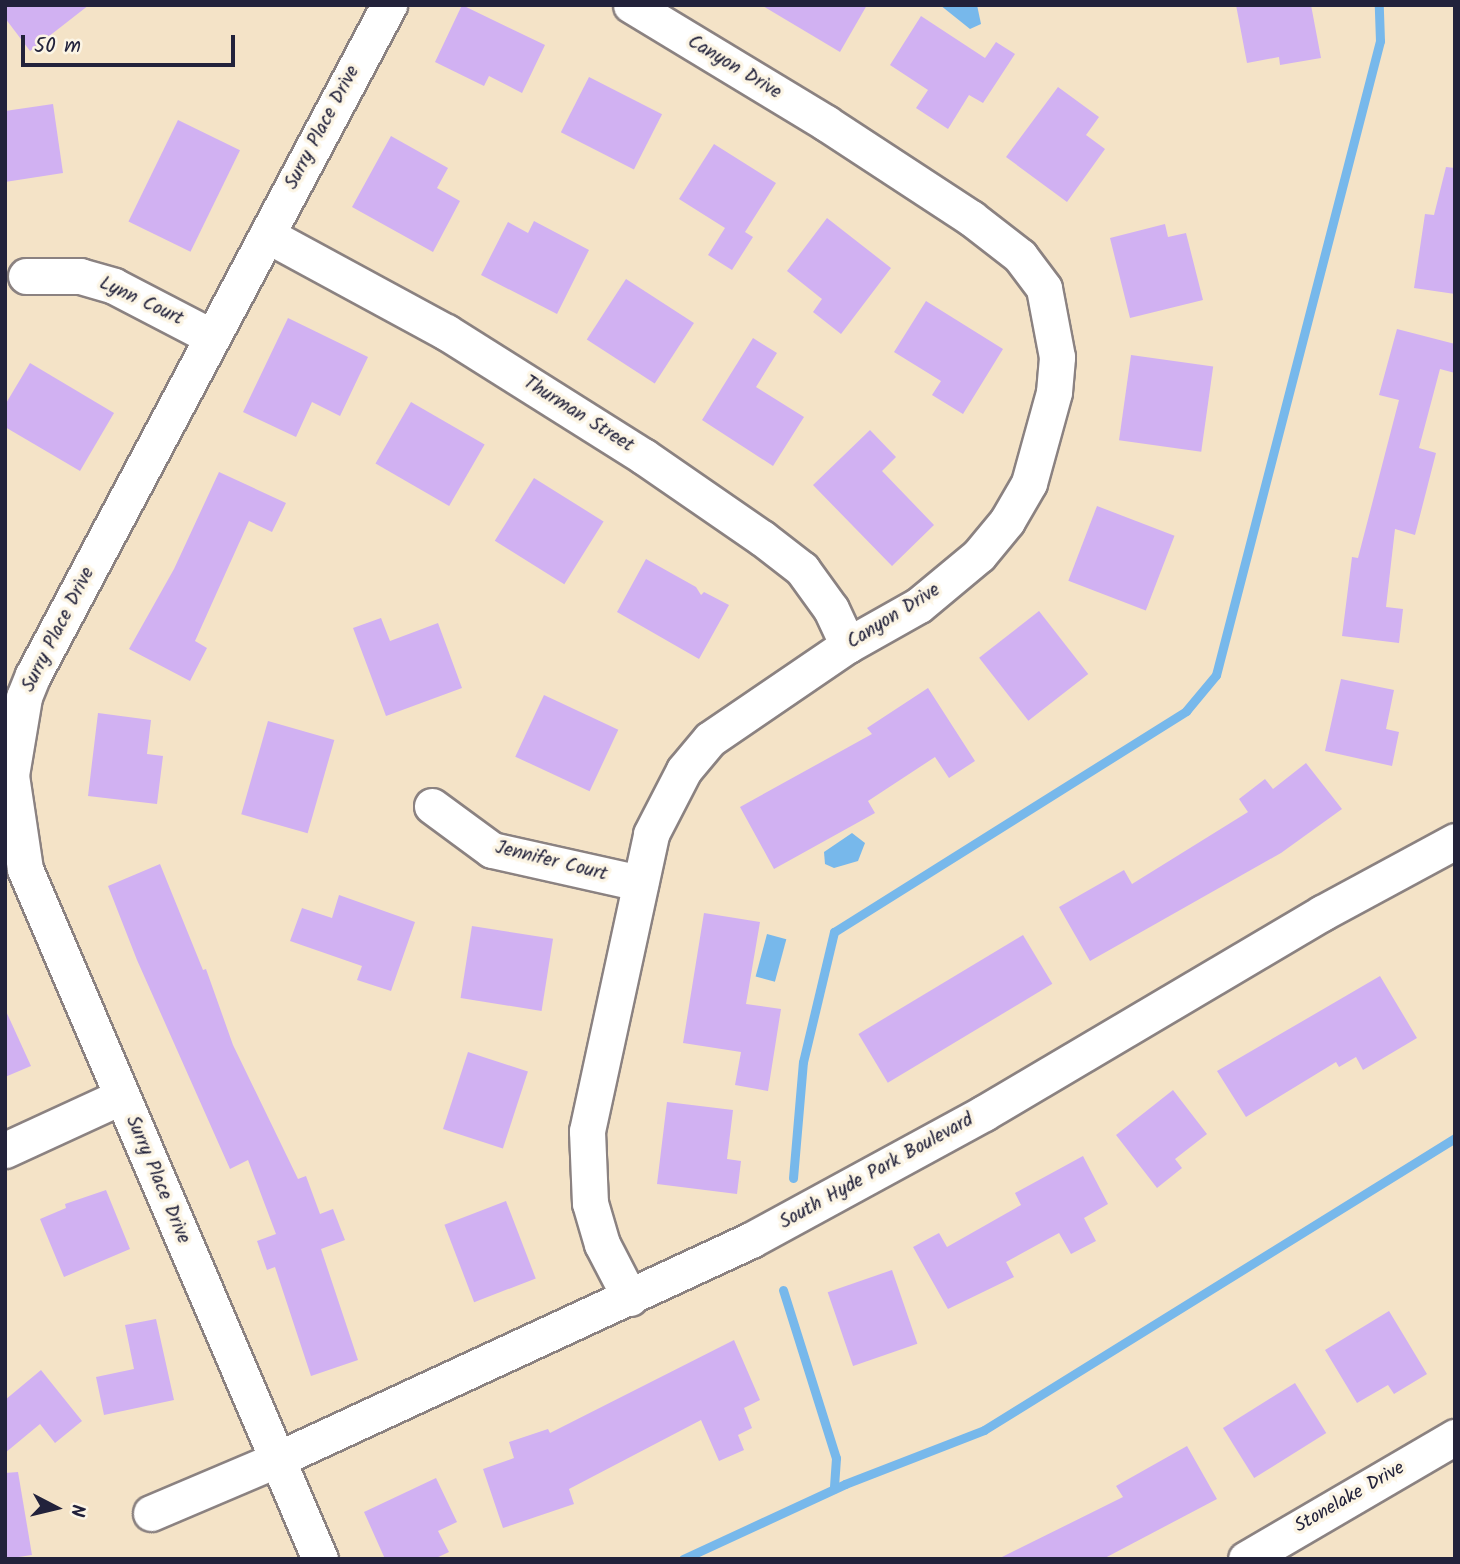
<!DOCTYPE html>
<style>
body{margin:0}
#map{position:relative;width:1460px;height:1564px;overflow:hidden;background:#f4e3c7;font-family:Kalam,sans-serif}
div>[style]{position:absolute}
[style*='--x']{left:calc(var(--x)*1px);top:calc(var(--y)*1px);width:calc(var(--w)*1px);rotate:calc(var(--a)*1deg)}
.water>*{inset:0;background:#77b8eb;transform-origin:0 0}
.stream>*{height:9px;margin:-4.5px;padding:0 4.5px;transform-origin:4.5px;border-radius:4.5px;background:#77b8eb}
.building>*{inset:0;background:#d1b1f2;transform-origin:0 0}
.roads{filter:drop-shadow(2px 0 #8b8281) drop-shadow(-2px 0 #8b8281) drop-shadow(0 2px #8b8281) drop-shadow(0 -2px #8b8281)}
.minor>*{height:35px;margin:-17.5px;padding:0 17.5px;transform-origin:17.5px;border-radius:17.5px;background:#fff}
span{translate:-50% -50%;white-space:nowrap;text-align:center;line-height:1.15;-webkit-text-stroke:7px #fcf5e5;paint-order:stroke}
.street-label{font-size:19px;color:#22223b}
.frame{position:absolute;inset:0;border:7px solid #22223b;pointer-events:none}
.north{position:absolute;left:21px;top:1473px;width:70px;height:70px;-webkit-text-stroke:5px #fcf5e5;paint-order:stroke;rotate:97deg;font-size:19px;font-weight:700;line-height:28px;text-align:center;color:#22223b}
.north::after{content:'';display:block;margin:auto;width:24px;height:32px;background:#22223b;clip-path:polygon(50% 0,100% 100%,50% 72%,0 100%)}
.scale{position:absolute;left:21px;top:35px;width:214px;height:32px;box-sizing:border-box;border:4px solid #22223b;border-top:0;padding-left:9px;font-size:21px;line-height:24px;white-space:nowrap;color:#22223b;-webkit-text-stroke:5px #fcf5e5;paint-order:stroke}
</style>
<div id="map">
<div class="water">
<div style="clip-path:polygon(940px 5px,977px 5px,981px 24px,970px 29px)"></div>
<div style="clip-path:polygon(852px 833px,865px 843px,858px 861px,834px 868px,825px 864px,824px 852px)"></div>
<div style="left:767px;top:934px;width:20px;height:44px;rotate:15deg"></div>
</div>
<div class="stream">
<div style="--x:793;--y:1178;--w:116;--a:-85.1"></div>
<div style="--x:803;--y:1062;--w:134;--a:-76.6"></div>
<div style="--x:834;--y:932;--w:416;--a:-32.1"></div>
<div style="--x:1186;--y:711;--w:47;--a:-50.2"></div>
<div style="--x:1216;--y:675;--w:655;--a:-75.5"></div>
<div style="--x:1380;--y:41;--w:36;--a:-92"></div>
<div style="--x:783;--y:1290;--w:176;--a:72.5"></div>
<div style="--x:836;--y:1458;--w:31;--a:94"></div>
<div style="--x:683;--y:1559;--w:179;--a:-24.8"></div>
<div style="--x:845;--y:1484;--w:149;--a:-21.2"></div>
<div style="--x:984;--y:1430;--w:554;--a:-31.8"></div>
</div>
<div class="building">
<div style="clip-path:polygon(5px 5px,89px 5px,30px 51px,5px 18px)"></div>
<div style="clip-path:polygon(462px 5px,545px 45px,522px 93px,489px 76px,484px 86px,435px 62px)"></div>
<div style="clip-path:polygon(761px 5px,867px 5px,840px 52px)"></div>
<div style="clip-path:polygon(1236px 5px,1311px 5px,1321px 58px,1280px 65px,1279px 57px,1247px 63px)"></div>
<div style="clip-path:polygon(921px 16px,985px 58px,996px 42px,1015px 54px,983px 103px,969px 95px,948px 129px,916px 108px,928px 90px,890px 65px)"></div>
<div style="left:589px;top:77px;width:82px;height:62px;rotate:27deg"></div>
<div style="clip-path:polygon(1058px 87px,1099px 117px,1086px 135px,1105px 149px,1067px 202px,1006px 157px)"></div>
<div style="clip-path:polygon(53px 104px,63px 173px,5px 182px,5px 111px)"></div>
<div style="left:178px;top:120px;width:69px;height:113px;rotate:26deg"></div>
<div style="clip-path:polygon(391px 136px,448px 168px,437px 188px,460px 201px,433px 252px,352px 207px)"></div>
<div style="clip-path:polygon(714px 144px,776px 183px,745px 232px,753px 237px,732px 270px,708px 255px,725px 228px,679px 199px)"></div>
<div style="clip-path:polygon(1446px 167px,1455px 168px,1455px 294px,1414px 288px,1425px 214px,1434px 215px)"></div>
<div style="clip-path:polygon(827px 218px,891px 268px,841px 334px,813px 312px,822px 299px,787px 271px)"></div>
<div style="clip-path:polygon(534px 221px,589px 250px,557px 314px,481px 275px,508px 222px,528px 233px)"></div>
<div style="clip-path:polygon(1165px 224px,1168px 237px,1186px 233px,1203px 300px,1130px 318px,1110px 238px)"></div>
<div style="left:626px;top:279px;width:81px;height:72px;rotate:33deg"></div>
<div style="clip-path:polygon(926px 301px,1003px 349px,963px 414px,932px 395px,941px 381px,894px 352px)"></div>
<div style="clip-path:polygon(288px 318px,368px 357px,340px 416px,312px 402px,296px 437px,243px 412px)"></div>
<div style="clip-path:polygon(1397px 329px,1455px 344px,1455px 373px,1440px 369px,1419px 448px,1436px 453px,1415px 535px,1395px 529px,1386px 607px,1403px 609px,1399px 643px,1342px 636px,1352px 557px,1358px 558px,1399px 400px,1379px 395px)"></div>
<div style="clip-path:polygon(753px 338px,777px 353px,756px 387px,804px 417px,773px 466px,702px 420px)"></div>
<div style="left:1131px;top:355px;width:83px;height:86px;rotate:8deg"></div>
<div style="clip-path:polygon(30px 363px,114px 413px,80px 471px,5px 427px,5px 405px)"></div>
<div style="left:411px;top:402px;width:85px;height:71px;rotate:30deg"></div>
<div style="clip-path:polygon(870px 430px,896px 457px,882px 471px,934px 525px,892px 566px,813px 485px)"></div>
<div style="clip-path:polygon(219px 472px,286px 503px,272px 532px,249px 521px,195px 641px,207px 648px,190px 681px,129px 649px,174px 569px)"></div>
<div style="left:534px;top:478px;width:82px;height:74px;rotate:32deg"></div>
<div style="left:1097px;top:506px;width:83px;height:80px;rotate:21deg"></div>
<div style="clip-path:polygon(646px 559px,696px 587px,701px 595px,704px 592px,729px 605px,699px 659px,617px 612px)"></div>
<div style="left:1039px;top:611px;width:80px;height:76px;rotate:52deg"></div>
<div style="clip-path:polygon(381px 618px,390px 641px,438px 623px,462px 688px,386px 716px,353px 628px)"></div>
<div style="clip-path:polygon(1341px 679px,1394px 690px,1386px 729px,1399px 732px,1392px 766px,1325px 751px)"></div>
<div style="clip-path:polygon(928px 688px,975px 761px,949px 778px,935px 757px,868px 801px,875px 813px,774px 869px,740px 807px,872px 734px,867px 728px)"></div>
<div style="left:544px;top:695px;width:82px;height:68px;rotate:25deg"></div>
<div style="clip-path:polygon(98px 713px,151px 720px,147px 754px,163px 756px,157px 804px,88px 796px)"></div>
<div style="left:268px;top:721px;width:69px;height:97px;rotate:16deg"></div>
<div style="clip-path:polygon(1306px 763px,1342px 809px,1281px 853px,1090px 961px,1059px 907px,1124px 870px,1132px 884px,1248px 812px,1239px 799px,1265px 779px,1273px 789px)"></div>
<div style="clip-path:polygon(160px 864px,203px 970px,206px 969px,233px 1045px,298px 1179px,306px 1176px,320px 1214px,333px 1209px,345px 1240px,321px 1249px,358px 1360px,311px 1376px,275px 1267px,267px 1270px,257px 1241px,276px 1234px,248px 1160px,230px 1169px,137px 960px,108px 886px)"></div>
<div style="clip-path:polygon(339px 895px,415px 922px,391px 991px,357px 980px,362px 966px,290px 941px,302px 908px,332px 918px)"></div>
<div style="clip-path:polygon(704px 913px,760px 922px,746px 1004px,781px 1009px,768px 1091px,735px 1085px,741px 1052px,683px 1043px)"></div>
<div style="left:472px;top:926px;width:82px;height:73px;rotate:9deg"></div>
<div style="left:1023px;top:935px;width:57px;height:192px;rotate:59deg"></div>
<div style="clip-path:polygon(1380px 976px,1417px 1038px,1363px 1070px,1356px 1057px,1339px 1067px,1336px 1062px,1246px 1117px,1217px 1071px)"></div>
<div style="clip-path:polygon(5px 1009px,31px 1066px,5px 1077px)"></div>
<div style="left:468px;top:1052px;width:63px;height:81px;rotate:18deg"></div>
<div style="clip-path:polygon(1173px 1090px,1207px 1134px,1175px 1159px,1182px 1168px,1157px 1188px,1116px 1135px)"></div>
<div style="clip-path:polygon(667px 1102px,733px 1110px,727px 1159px,741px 1161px,737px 1194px,657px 1184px)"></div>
<div style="clip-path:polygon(1083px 1156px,1108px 1204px,1084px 1218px,1096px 1241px,1071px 1254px,1059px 1233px,1006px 1262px,1014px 1277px,948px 1309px,913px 1247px,939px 1233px,947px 1247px,1021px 1205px,1015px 1193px)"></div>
<div style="clip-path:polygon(106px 1190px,130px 1249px,64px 1277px,40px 1219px,66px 1208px,65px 1204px)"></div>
<div style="left:506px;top:1201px;width:83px;height:66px;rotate:69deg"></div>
<div style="left:892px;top:1270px;width:78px;height:68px;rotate:71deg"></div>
<div style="clip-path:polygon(1389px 1311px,1427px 1374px,1394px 1394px,1388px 1385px,1357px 1403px,1325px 1350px)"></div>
<div style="clip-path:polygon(156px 1319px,174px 1400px,104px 1415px,96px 1377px,134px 1369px,125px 1325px)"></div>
<div style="clip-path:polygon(734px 1340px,760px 1400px,744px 1408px,752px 1428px,738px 1435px,744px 1450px,719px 1461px,701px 1420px,569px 1489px,574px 1504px,503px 1528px,483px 1469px,514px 1458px,509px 1442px,548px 1429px,550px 1433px)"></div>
<div style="clip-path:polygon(41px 1370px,82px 1421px,55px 1443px,40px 1424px,5px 1453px,5px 1400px)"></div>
<div style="left:1295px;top:1383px;width:59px;height:85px;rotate:58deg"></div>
<div style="clip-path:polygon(1187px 1446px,1217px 1499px,1103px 1559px,998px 1559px,1123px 1497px,1116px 1486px)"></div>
<div style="clip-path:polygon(18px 1472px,32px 1555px,5px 1559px,5px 1473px)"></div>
<div style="clip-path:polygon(436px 1478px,457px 1522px,438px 1531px,449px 1552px,434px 1559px,385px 1559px,364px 1512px)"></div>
</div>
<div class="roads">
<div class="minor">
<div style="--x:267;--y:235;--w:204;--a:28.5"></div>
<div style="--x:446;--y:332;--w:233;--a:32.2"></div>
<div style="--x:643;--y:456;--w:145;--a:34.6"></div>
<div style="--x:762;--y:538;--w:51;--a:37.8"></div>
<div style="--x:802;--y:569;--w:49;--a:54.1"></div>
<div style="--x:831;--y:609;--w:40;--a:65"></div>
<div style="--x:26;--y:276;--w:54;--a:0"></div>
<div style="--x:80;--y:276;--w:35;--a:16"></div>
<div style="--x:114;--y:286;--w:110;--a:27.5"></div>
<div style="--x:432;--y:806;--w:74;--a:36.3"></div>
<div style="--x:492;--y:850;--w:152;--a:12.6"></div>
<div style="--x:5;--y:1150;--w:127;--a:-24.7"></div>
<div style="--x:630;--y:1298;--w:61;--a:-117.4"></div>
<div style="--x:602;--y:1244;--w:43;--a:-106.3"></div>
<div style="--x:590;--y:1203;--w:72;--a:-92.4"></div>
<div style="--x:587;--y:1131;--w:304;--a:-77.8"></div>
<div style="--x:651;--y:834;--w:72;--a:-62.7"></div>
<div style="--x:684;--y:770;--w:40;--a:-50"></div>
<div style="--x:710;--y:739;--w:167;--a:-34.3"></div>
<div style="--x:848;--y:645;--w:81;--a:-29.4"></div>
<div style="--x:919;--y:605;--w:78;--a:-39.8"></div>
<div style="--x:979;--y:555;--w:44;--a:-50.5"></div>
<div style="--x:1007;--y:521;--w:44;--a:-59.9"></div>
<div style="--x:1029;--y:483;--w:94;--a:-74.6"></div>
<div style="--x:1054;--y:392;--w:35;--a:-85"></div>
<div style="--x:1057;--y:357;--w:70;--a:-100.7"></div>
<div style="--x:1044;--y:288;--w:40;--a:-127"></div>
<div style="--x:1020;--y:256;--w:62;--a:-142.2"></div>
<div style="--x:971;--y:218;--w:173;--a:-146.8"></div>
<div style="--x:826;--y:123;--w:228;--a:-148.8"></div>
<div style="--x:151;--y:1513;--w:138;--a:-23"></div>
<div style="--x:278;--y:1459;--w:521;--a:-24.84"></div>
<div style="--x:751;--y:1240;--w:265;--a:-28.6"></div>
<div style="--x:984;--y:1113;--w:393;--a:-30.6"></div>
<div style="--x:1322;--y:913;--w:151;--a:-28.4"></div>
<div style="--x:320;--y:1559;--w:750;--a:-113.15"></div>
<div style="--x:25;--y:869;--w:95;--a:-98.5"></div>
<div style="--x:11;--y:775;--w:79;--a:-80.5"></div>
<div style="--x:24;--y:697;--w:24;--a:-68"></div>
<div style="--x:33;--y:675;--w:759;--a:-62.02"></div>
<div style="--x:1246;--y:1559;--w:242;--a:-30.3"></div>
</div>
</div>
<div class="street-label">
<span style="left:734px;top:68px;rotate:31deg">Canyon Drive</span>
<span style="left:323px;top:128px;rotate:-62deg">Surry Place Drive</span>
<span style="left:141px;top:302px;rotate:25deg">Lynn Court</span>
<span style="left:578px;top:415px;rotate:32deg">Thurman Street</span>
<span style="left:894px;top:617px;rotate:-32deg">Canyon Drive</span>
<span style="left:59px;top:630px;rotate:-63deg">Surry Place Drive</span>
<span style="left:551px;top:862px;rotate:14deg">Jennifer Court</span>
<span style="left:877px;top:1172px;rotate:-29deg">South Hyde Park Boulevard</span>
<span style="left:157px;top:1180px;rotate:67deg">Surry Place Drive</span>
<span style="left:1350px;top:1498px;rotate:-30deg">Stonelake Drive</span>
</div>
<div class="frame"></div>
<div class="north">N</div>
<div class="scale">50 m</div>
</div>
